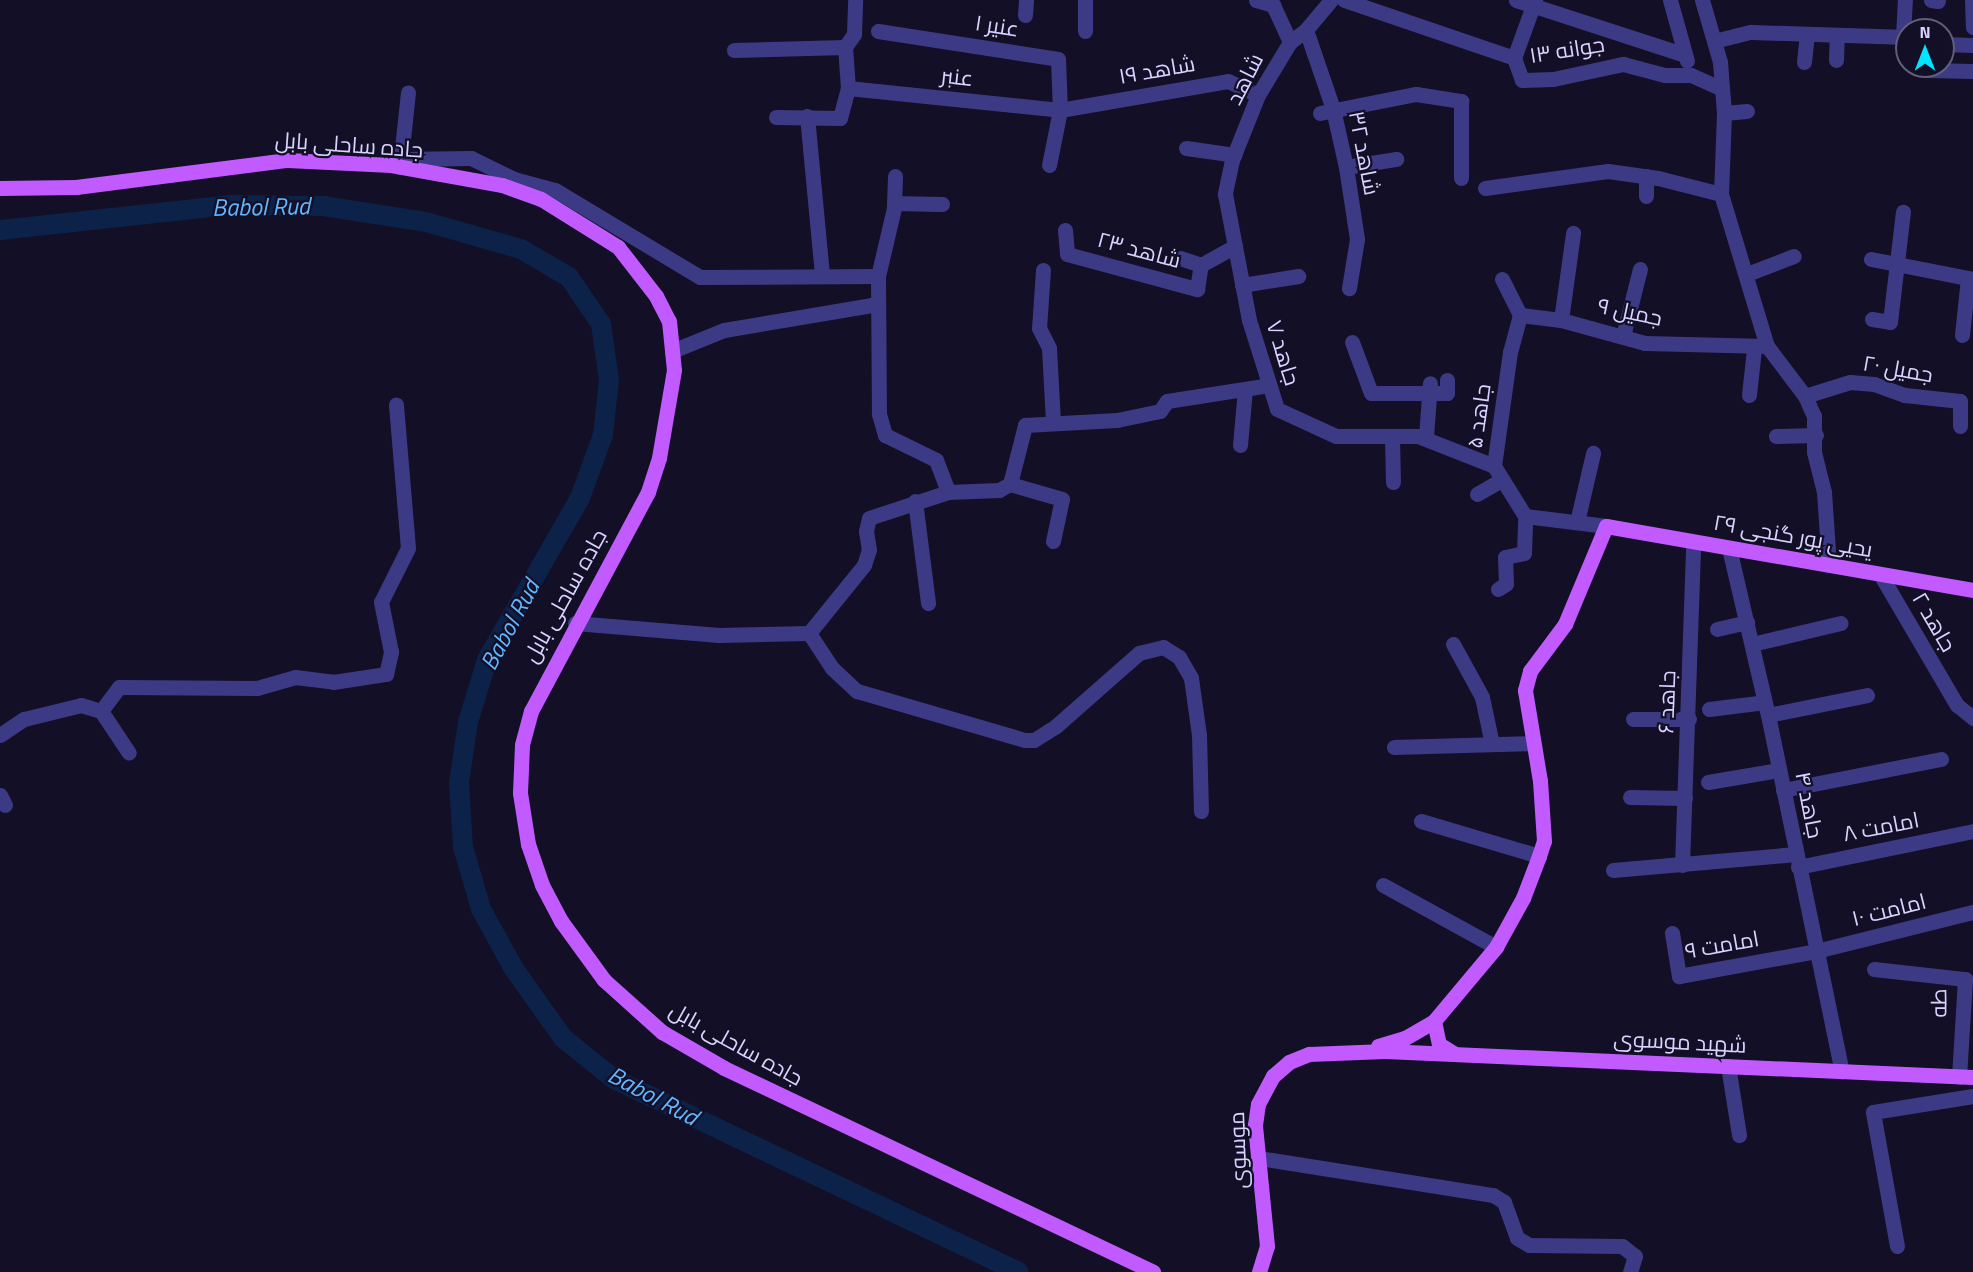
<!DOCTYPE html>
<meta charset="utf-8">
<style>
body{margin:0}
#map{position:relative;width:1973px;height:1272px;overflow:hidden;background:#130f26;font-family:"Titillium Web",Cairo,sans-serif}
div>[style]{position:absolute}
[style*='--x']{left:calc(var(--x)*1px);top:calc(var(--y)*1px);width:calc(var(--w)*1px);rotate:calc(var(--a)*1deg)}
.river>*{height:20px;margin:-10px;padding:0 10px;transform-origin:10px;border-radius:10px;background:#0c2248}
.minor>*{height:15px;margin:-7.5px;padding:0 7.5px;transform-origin:7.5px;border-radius:7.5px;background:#3d3a85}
.major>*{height:15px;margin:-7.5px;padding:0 7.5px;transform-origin:7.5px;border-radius:7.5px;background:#c25bff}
span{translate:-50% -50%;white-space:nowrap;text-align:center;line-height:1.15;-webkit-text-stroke:4.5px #130f26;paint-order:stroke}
.street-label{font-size:22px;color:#d9d4ff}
.water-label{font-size:24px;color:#62b6ff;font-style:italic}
.north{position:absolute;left:1895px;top:18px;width:60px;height:60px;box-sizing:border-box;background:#130f26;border:2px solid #625e7d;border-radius:50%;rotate:0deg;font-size:16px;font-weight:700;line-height:24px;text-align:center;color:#d9d4ff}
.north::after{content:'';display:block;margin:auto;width:21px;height:27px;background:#00e5ff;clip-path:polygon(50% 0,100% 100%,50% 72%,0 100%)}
</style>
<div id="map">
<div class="river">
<div style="--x:0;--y:230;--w:233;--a:-6.2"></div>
<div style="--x:232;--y:205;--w:91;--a:0.6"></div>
<div style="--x:323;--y:206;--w:104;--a:8.8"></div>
<div style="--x:426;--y:222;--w:99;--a:15.9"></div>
<div style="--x:521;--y:249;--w:56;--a:30.3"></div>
<div style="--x:569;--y:277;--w:57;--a:55.8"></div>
<div style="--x:601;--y:324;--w:57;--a:81.9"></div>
<div style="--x:609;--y:380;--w:55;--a:96.2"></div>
<div style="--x:603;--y:435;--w:67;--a:110.1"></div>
<div style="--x:580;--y:498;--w:187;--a:119.9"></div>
<div style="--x:487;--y:660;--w:65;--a:107"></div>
<div style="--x:468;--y:722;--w:61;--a:98.5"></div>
<div style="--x:459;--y:782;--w:65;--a:86.5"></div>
<div style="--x:463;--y:847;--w:65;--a:73.8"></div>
<div style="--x:481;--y:909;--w:68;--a:61.2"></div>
<div style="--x:514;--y:969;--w:85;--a:54.6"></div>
<div style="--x:563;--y:1038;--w:65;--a:38.8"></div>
<div style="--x:614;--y:1079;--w:448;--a:25.5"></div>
</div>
<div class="minor">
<div style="--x:1085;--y:0;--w:31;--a:90"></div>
<div style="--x:1256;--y:0;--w:18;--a:16"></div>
<div style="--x:1273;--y:5;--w:41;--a:65.3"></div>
<div style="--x:1331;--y:0;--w:39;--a:130"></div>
<div style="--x:1306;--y:30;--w:20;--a:143"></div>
<div style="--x:1290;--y:42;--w:62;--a:121.1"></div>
<div style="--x:1258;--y:95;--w:70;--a:111.8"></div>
<div style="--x:1232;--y:160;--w:35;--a:102"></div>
<div style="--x:1225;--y:194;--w:128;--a:79.2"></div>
<div style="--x:1249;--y:320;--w:93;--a:72.5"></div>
<div style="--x:1277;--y:409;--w:65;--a:24.6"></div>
<div style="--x:1336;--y:436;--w:82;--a:0"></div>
<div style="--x:1418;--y:436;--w:82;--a:21.5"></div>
<div style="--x:1344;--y:0;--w:180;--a:18.8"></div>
<div style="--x:1516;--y:0;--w:178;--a:18"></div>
<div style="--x:1535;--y:0;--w:62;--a:109.9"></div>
<div style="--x:1514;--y:58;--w:23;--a:70"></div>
<div style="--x:1522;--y:80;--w:31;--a:-2"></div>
<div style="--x:1553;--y:79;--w:72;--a:-12.1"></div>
<div style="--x:1623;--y:64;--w:43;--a:14.7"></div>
<div style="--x:1665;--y:75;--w:26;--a:0"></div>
<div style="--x:1691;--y:75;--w:34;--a:24"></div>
<div style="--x:1670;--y:0;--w:63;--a:74.4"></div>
<div style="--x:1702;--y:0;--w:65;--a:73.8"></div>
<div style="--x:1720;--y:62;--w:51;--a:85.5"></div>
<div style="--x:1724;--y:113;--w:81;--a:92.1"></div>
<div style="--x:1721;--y:194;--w:159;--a:73.2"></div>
<div style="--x:1767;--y:346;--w:63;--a:52.8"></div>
<div style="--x:1805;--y:396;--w:22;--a:66"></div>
<div style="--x:1814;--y:416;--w:36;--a:90"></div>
<div style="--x:1814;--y:452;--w:41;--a:76"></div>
<div style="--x:1824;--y:492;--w:73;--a:86.1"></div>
<div style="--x:1931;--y:0;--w:7;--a:8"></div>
<div style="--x:1972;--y:0;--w:27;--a:88"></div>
<div style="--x:1025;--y:15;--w:15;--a:-86"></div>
<div style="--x:1306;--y:30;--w:83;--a:71.1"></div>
<div style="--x:1333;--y:109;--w:59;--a:77.4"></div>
<div style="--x:1346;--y:167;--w:73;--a:81.3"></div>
<div style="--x:1357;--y:239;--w:50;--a:99.3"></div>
<div style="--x:878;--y:31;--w:182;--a:8.8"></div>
<div style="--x:1058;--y:59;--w:51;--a:87.8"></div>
<div style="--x:1060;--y:110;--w:56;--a:101.3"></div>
<div style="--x:1903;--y:36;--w:36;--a:-87"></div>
<div style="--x:1714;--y:41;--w:38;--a:-14"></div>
<div style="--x:1751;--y:32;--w:156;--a:1.8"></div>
<div style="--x:1943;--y:44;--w:30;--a:2"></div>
<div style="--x:734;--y:50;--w:111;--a:-1.5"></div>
<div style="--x:1836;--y:60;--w:24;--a:-88"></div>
<div style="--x:1804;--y:62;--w:27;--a:-84"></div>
<div style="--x:1929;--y:66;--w:4;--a:104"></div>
<div style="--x:1928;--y:70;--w:45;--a:1.3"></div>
<div style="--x:848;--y:88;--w:213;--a:5.9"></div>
<div style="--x:1060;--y:110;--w:170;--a:-9.8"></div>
<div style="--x:1228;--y:81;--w:33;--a:25"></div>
<div style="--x:1320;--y:113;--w:98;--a:-11.2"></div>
<div style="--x:1416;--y:94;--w:46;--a:8.8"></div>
<div style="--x:1461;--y:101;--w:77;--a:90"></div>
<div style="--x:1724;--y:113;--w:23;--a:-5"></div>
<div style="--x:807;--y:116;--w:161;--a:84.6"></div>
<div style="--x:776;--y:117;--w:64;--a:0.9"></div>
<div style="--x:840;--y:118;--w:31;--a:-75"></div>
<div style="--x:848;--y:88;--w:41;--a:-94.2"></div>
<div style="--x:845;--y:47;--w:16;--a:-55"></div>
<div style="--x:854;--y:34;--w:34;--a:-88"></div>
<div style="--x:1186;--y:148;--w:49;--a:8.1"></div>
<div style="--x:400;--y:159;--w:71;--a:-0.8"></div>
<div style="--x:471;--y:158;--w:48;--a:26"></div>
<div style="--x:514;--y:179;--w:42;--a:15"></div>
<div style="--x:555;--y:190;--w:169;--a:31"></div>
<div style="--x:700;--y:277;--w:178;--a:-0.3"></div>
<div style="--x:400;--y:167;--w:75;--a:-83.9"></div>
<div style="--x:1346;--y:167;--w:51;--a:-9.1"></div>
<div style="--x:895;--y:176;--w:32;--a:92"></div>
<div style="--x:894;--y:208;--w:70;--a:103.2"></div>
<div style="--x:878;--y:276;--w:138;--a:89.6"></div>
<div style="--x:879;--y:414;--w:22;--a:74"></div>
<div style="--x:885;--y:435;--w:57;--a:26.1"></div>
<div style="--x:936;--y:460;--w:34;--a:69"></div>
<div style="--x:1646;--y:176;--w:20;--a:90"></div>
<div style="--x:1485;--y:188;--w:124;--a:-7.9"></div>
<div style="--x:1608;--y:171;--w:50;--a:8"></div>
<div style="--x:1658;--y:178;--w:65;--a:14.3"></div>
<div style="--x:894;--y:203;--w:48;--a:1.2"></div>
<div style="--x:1065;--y:230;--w:24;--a:85"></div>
<div style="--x:1067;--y:254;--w:135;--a:15.1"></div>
<div style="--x:1197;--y:289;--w:24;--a:-81"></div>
<div style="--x:1201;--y:265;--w:39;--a:-29"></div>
<div style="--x:1180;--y:258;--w:22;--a:18"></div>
<div style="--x:1871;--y:259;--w:104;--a:11.1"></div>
<div style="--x:1043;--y:270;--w:58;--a:93.9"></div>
<div style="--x:1039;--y:328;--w:22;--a:63"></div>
<div style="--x:1049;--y:348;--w:74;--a:86.9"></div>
<div style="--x:1747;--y:274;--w:50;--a:-21"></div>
<div style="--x:1502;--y:279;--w:40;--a:63.4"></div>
<div style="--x:1242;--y:285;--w:57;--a:-9.1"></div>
<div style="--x:1520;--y:315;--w:41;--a:7"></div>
<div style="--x:1561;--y:320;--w:87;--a:15.3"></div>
<div style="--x:1645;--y:343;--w:122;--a:1.4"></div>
<div style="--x:1520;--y:315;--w:38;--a:105"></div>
<div style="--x:1510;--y:352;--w:115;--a:98"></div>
<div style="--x:1494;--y:466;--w:59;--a:58.2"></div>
<div style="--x:1872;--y:319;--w:18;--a:9"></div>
<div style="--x:1890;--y:322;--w:111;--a:-83.3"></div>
<div style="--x:1561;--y:320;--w:88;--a:-82.1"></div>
<div style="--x:1962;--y:335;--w:57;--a:-84"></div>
<div style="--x:1623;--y:336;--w:69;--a:-75.8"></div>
<div style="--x:1352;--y:342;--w:54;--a:69.6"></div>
<div style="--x:1371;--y:393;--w:76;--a:0"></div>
<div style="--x:1447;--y:393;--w:13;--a:-90"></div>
<div style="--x:672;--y:351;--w:56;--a:-22"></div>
<div style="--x:724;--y:330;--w:156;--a:-9.6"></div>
<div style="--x:1749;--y:395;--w:46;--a:-83.8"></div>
<div style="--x:1805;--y:396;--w:47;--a:-17.3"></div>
<div style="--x:1850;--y:382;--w:24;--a:5"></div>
<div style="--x:1874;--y:384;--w:33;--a:20"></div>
<div style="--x:1905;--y:395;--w:55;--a:6.2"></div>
<div style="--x:1960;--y:401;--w:25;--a:90"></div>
<div style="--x:1392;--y:436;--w:46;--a:88.8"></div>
<div style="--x:1776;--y:436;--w:40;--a:-1.4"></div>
<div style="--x:1426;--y:437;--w:54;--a:-85.8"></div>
<div style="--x:1240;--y:445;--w:56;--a:-84.9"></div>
<div style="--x:1010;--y:484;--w:54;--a:16.1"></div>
<div style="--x:1062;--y:499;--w:43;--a:102.1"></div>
<div style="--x:1477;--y:494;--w:28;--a:-30"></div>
<div style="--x:915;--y:501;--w:103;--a:82.7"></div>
<div style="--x:1525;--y:516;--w:82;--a:7"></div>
<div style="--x:1577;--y:522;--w:71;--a:-76.9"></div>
<div style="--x:1729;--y:548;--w:171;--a:76.9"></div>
<div style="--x:1768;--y:715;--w:364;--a:78.3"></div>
<div style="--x:1880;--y:574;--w:152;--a:59.6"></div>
<div style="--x:1957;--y:705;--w:21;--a:39"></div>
<div style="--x:1498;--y:589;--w:9;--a:-32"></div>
<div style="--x:1506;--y:584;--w:27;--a:-92"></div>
<div style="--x:1505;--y:557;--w:19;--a:-12"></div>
<div style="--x:1524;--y:553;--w:37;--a:-88"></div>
<div style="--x:575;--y:623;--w:144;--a:4.8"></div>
<div style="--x:719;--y:635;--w:90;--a:-1.3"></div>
<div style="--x:809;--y:633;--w:42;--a:56.7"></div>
<div style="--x:832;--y:668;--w:34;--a:43"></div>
<div style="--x:857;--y:691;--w:175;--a:16.3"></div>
<div style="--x:1025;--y:740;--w:9;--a:0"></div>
<div style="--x:1034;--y:740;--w:26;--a:-32"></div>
<div style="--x:1056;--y:726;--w:111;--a:-41.3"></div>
<div style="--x:1139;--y:653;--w:25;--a:-14"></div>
<div style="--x:1163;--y:647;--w:19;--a:32"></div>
<div style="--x:1179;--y:657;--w:24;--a:60"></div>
<div style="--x:1191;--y:678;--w:58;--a:82"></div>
<div style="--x:1199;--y:735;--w:76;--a:88.5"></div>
<div style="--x:1717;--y:629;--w:31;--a:-13"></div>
<div style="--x:809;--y:633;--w:87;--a:-51"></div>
<div style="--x:864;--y:565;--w:16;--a:-72"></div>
<div style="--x:869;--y:550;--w:19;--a:-99"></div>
<div style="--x:866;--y:531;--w:13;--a:-77"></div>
<div style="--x:869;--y:518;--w:83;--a:-18.2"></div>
<div style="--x:948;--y:492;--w:51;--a:-2.2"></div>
<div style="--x:999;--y:490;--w:13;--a:-29"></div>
<div style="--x:1010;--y:484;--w:61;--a:-75.7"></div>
<div style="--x:1025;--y:425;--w:92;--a:-3.1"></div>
<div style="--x:1117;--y:420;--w:44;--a:-11.8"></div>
<div style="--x:1160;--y:411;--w:12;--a:-55"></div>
<div style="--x:1167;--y:401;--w:103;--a:-8.9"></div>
<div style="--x:1453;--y:644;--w:60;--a:61.3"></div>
<div style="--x:1482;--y:697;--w:48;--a:78"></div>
<div style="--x:1752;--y:644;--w:91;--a:-13.3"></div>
<div style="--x:1709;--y:709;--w:56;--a:-7.1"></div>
<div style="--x:101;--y:711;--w:50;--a:56.3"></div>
<div style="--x:1768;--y:715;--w:101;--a:-11.4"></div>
<div style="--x:1633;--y:719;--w:56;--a:0"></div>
<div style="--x:0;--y:735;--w:29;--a:-34"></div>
<div style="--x:24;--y:719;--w:59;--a:-13.8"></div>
<div style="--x:81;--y:705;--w:21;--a:17"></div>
<div style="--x:101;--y:711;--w:30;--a:-53"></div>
<div style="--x:119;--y:687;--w:138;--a:0.4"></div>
<div style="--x:257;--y:688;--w:40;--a:-16"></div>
<div style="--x:295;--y:677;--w:38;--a:7"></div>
<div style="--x:333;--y:682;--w:54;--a:-8.6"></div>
<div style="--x:386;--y:674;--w:23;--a:-77"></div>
<div style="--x:391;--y:652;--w:51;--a:-101.3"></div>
<div style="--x:381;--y:602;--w:60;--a:-63.4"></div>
<div style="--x:408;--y:548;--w:144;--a:-94.8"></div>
<div style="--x:1394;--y:747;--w:139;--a:-1.6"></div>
<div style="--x:1708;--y:782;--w:72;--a:-9.6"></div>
<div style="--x:1783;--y:790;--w:161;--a:-11.1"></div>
<div style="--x:0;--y:795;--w:11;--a:63"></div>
<div style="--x:1630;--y:797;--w:55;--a:1"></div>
<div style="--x:1421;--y:821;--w:123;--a:16.5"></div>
<div style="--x:1682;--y:865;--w:323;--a:-88"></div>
<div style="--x:1798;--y:867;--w:179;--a:-11.6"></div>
<div style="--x:1613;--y:870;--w:183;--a:-5"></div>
<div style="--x:1383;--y:885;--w:129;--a:28.8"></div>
<div style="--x:1672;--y:933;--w:44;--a:80.8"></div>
<div style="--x:1679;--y:976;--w:139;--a:-10.3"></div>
<div style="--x:1816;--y:951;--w:162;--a:-14"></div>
<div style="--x:1874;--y:969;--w:92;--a:6.3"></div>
<div style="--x:1965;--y:979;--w:98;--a:93.5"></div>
<div style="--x:1728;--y:1066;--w:70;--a:80.9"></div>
<div style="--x:1259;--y:1158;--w:237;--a:9"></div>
<div style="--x:1493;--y:1195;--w:13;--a:32"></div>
<div style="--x:1504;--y:1202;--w:38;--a:70"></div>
<div style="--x:1517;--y:1238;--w:14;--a:30"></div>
<div style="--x:1529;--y:1245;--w:93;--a:0.6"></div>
<div style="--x:1622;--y:1246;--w:16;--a:38"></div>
<div style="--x:1635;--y:1256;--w:17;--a:107"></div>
<div style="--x:1897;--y:1246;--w:136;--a:-100.2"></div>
<div style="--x:1873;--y:1112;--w:101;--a:-9.1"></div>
</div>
<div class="major">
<div style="--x:0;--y:188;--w:76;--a:-0.8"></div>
<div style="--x:76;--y:187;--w:213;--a:-7.3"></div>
<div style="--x:287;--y:160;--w:104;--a:2.8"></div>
<div style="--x:391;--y:165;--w:113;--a:10.2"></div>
<div style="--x:502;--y:185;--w:41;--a:19.7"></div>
<div style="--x:541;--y:199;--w:91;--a:31.9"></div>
<div style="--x:618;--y:247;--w:62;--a:52.2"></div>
<div style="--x:656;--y:296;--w:28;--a:63"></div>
<div style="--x:669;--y:321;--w:49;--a:84.2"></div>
<div style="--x:674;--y:370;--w:89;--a:99.7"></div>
<div style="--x:659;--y:458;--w:36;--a:108"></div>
<div style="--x:648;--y:492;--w:248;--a:118.1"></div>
<div style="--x:531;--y:711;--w:35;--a:105"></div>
<div style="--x:522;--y:745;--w:48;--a:92.4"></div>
<div style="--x:520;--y:793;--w:52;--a:81.1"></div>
<div style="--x:528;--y:844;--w:43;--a:71.1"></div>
<div style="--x:542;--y:885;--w:41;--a:62.2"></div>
<div style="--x:561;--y:921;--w:73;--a:53.9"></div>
<div style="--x:604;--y:980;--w:78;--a:41.9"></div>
<div style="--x:662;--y:1032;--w:72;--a:30.1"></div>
<div style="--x:724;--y:1068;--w:475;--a:25.4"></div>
<div style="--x:1434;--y:1021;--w:97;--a:-50"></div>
<div style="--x:1496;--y:947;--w:56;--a:-61.1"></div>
<div style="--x:1523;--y:898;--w:45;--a:-69.1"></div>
<div style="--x:1539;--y:856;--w:16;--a:-72"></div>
<div style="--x:1544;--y:841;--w:60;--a:-93.8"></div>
<div style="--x:1540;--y:781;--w:92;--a:-99.4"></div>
<div style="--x:1525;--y:690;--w:20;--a:-75"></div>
<div style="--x:1530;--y:671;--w:59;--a:-53.3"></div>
<div style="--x:1565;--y:624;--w:106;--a:-67.3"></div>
<div style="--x:1606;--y:526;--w:373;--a:9.9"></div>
<div style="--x:1378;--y:1046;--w:28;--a:-17"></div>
<div style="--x:1405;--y:1038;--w:34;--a:-30"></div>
<div style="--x:1434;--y:1021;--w:24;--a:78"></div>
<div style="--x:1439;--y:1044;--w:19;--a:32"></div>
<div style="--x:1259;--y:1272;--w:27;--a:-73"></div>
<div style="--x:1267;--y:1246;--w:122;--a:-95.7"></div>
<div style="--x:1255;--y:1125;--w:21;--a:-82"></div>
<div style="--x:1258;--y:1104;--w:32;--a:-62"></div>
<div style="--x:1273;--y:1076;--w:21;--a:-41"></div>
<div style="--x:1289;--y:1062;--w:22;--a:-22"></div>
<div style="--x:1309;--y:1054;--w:76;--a:-2.3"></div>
<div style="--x:1385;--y:1051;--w:589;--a:2.53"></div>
</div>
<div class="street-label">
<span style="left:997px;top:26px;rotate:9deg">عنیر ۱</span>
<span style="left:1567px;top:50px;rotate:-9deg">جوانه ۱۳</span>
<span style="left:1157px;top:70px;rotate:-10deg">شاهد ۱۹</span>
<span style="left:957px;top:77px;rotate:6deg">عنبر</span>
<span style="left:1245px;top:79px;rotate:-63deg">شاهد</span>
<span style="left:349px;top:145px;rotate:4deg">جاده ساحلی بابل</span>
<span style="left:1364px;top:153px;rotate:79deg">شاهد ۳۲</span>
<span style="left:1139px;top:250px;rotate:15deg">شاهد ۲۳</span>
<span style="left:1630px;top:312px;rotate:12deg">جمیل ۹</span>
<span style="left:1283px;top:353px;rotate:73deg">جاهد ۷</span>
<span style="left:1898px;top:369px;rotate:10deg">جمیل ۲۰</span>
<span style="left:1479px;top:416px;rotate:-82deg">جاهد ۵</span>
<span style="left:1793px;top:536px;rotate:10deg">یحیی پور گنجی ۲۹</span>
<span style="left:565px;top:596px;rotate:-61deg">جاده ساحلی بابل</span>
<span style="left:1934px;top:622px;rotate:60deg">جاهد ۲</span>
<span style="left:1667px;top:702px;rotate:-88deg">جاهد ۶</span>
<span style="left:1809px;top:805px;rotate:79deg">جاهد ۴</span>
<span style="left:1881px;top:827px;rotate:-11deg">امامت ۸</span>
<span style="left:1889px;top:910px;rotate:-14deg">امامت ۱۰</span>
<span style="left:1722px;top:945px;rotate:-10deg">امامت ۹</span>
<span style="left:1939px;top:1003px;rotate:-91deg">طه</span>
<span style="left:1680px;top:1042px;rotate:3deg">شهید موسوی</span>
<span style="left:736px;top:1044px;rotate:29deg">جاده ساحلی بابل</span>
<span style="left:1238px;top:1150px;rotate:-92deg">موسوی</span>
</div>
<div class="water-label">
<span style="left:261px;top:207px;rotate:-1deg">Babol Rud</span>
<span style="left:510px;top:625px;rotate:-62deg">Babol Rud</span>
<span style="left:653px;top:1096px;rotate:28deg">Babol Rud</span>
</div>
<div class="north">N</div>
</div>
